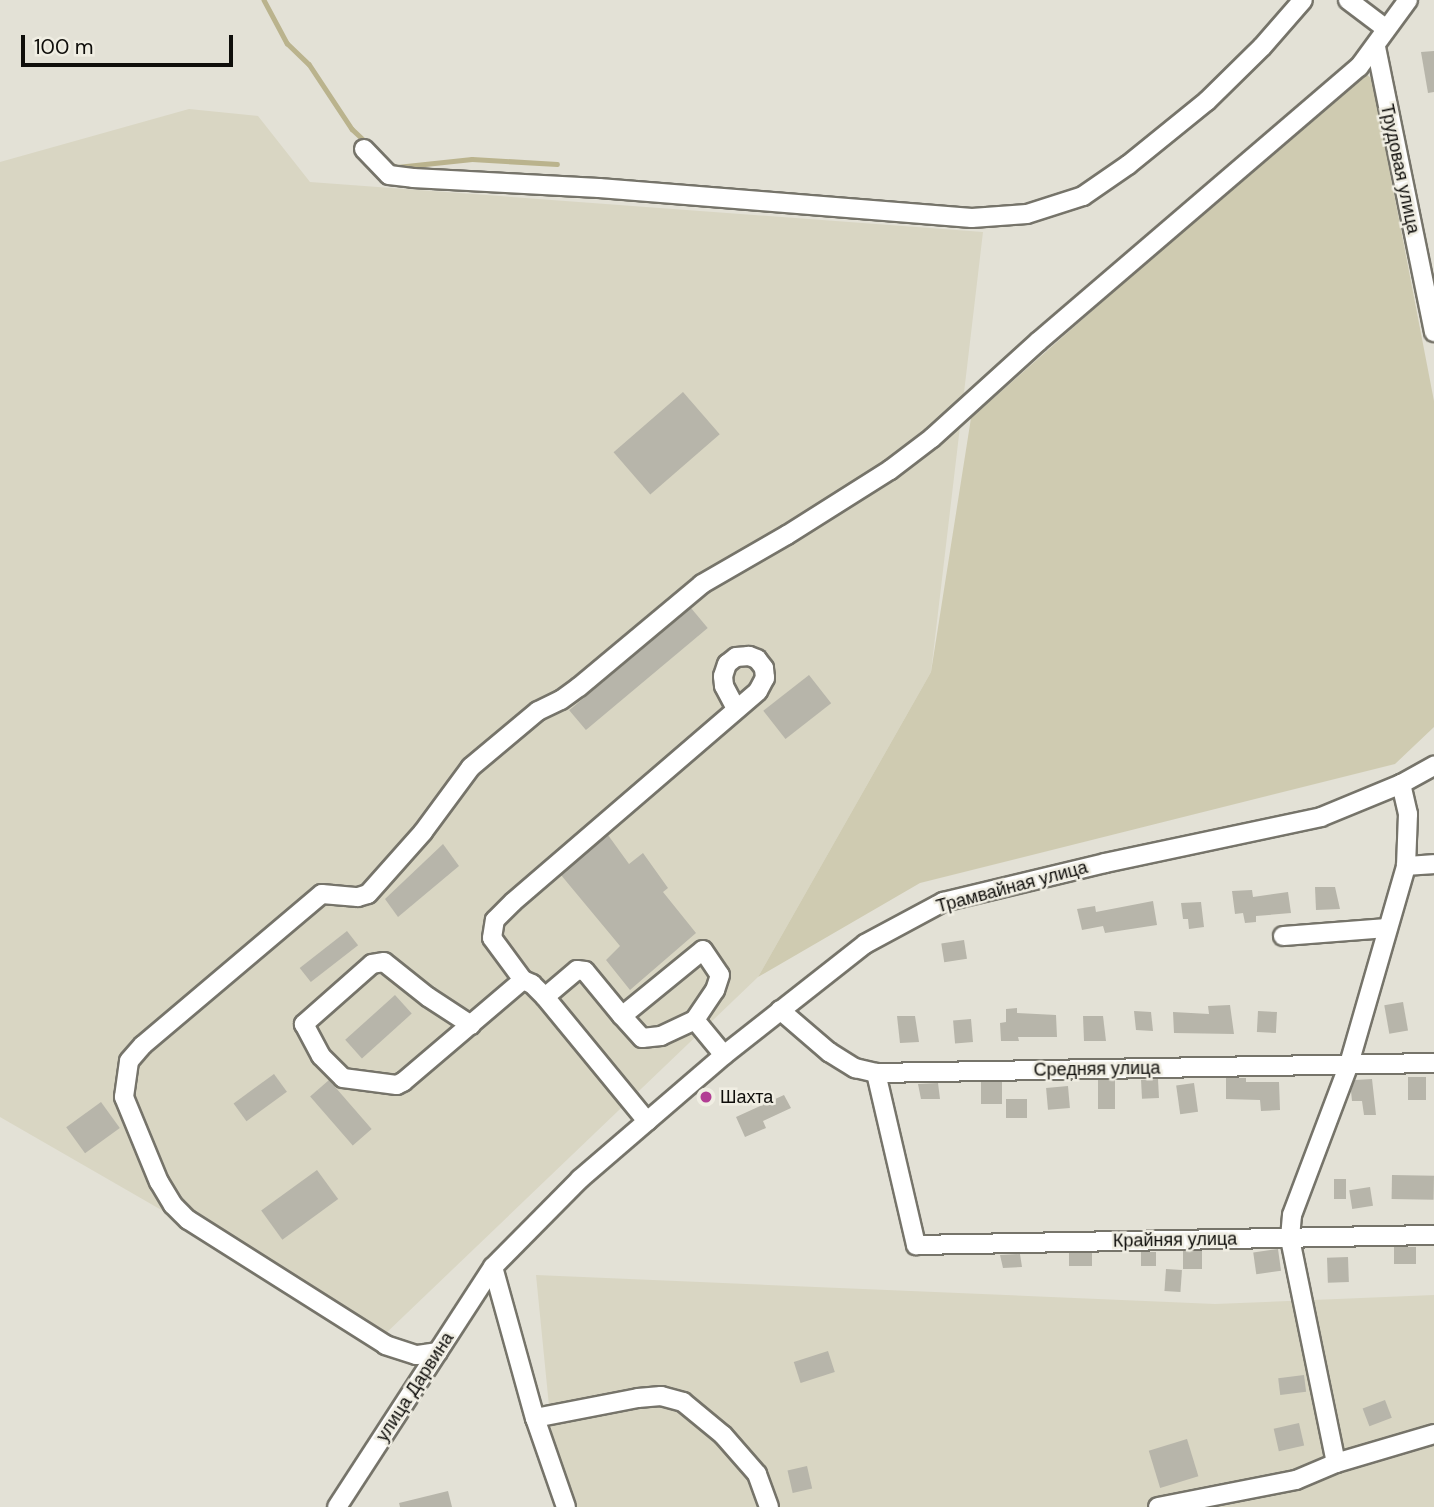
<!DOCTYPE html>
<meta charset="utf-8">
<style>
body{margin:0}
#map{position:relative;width:1434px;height:1507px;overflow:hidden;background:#e3e1d6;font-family:"DM Sans",sans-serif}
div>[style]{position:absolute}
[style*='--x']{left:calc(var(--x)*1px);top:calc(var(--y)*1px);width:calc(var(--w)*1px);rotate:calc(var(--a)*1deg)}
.built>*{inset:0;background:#d9d6c3}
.green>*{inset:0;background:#cfcbb1}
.stream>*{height:4.5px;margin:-2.25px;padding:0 2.25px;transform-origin:2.25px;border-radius:2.25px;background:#bab38d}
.building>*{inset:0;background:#b7b5aa;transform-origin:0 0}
.roads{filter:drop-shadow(2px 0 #76746a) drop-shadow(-2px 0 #76746a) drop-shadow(0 2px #76746a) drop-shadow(0 -2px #76746a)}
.minor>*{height:18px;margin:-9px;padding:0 9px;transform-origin:9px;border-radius:9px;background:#fff}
.dots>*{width:19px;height:19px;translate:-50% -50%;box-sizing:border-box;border:4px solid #f0eee3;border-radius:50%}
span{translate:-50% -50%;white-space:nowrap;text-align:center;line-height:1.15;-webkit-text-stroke:5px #f0eee3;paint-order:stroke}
.street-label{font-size:18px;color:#0f0e0b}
.poi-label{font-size:18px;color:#0f0e0b}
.left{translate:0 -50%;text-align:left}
.scale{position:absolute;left:21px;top:35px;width:212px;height:32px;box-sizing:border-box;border:4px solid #0f0e0b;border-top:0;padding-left:9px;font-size:21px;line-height:24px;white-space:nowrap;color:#0f0e0b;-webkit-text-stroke:5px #f0eee3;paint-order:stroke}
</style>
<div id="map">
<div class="built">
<div style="clip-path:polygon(189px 109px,258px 116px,310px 182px,983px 232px,931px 672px,758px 977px,382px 1337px,0 1117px,0 162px)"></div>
<div style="clip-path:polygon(536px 1275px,1215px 1304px,1434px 1295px,1434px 1507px,559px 1507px)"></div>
</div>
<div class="green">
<div style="clip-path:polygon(1365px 73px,1372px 79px,1434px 401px,1434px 727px,1395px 764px,920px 883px,758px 977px,931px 672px,971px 418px,1355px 78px)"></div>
</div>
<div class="stream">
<div style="--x:264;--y:0;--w:49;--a:61.9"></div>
<div style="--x:287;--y:43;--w:30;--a:44"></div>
<div style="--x:309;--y:64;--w:78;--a:56.5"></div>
<div style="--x:352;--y:129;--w:19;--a:43"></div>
<div style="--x:388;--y:163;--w:10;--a:24"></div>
<div style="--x:397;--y:167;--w:75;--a:-6.1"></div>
<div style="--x:472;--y:159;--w:85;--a:3.4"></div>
</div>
<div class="building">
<div style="clip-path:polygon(1434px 51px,1434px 92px,1428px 93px,1421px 52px)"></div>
<div style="left:683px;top:392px;width:56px;height:92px;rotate:49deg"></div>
<div style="left:691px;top:608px;width:26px;height:159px;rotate:50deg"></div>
<div style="left:809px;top:675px;width:36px;height:58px;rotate:52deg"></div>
<div style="clip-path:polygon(608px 835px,629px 864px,643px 853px,668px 888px,663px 892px,696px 933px,630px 990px,606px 960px,620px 946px,561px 875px)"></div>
<div style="clip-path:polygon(443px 844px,459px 866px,398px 917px,385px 899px)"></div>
<div style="clip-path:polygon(1315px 887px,1335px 887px,1340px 909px,1316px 910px)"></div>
<div style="clip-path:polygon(1252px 890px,1253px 897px,1288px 892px,1291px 913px,1256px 916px,1256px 922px,1245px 923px,1243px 913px,1235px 914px,1232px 891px)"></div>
<div style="clip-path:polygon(1153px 901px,1157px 925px,1105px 933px,1103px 926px,1082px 930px,1077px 909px,1095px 906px,1096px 912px)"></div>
<div style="clip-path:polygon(1201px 902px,1204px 927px,1189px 929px,1188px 919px,1183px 919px,1181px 903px)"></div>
<div style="left:347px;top:931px;width:18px;height:60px;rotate:52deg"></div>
<div style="left:964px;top:940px;width:19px;height:23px;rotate:81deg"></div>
<div style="left:395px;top:995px;width:25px;height:67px;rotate:48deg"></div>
<div style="left:1403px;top:1002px;width:29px;height:19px;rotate:80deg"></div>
<div style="clip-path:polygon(1230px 1005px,1234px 1034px,1174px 1033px,1173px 1012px,1209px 1014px,1208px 1006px)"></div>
<div style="clip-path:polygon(1017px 1008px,1017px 1013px,1056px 1015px,1057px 1037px,1018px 1037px,1019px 1041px,1001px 1041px,1000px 1023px,1006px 1022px,1006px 1009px)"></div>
<div style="clip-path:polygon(1134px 1011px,1151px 1012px,1153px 1031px,1136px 1030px)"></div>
<div style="left:1258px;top:1011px;width:19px;height:21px;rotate:3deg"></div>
<div style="clip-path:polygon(897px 1016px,915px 1016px,919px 1042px,900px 1043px)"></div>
<div style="clip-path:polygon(1083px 1016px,1103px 1016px,1106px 1041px,1084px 1041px)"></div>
<div style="left:971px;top:1019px;width:23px;height:18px;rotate:85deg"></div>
<div style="left:274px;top:1074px;width:22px;height:50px;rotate:54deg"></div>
<div style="left:1408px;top:1077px;width:18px;height:23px"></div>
<div style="clip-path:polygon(1226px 1078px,1246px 1078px,1246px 1082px,1279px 1082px,1280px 1110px,1261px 1111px,1260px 1100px,1226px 1099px)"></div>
<div style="left:1158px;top:1079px;width:19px;height:17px;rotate:87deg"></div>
<div style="clip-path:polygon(1372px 1079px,1376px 1115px,1364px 1115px,1362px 1101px,1352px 1101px,1351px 1091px,1355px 1080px)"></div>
<div style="left:329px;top:1080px;width:65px;height:25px;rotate:49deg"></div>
<div style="left:1098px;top:1080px;width:17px;height:29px"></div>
<div style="left:981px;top:1082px;width:21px;height:22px"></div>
<div style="clip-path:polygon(938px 1083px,940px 1099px,921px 1099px,918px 1084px)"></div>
<div style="left:1194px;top:1083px;width:29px;height:18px;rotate:82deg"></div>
<div style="left:1068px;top:1086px;width:22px;height:22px;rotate:85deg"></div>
<div style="clip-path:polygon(784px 1095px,791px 1108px,763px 1121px,766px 1128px,745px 1137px,736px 1117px)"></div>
<div style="left:1027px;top:1099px;width:19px;height:21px;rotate:90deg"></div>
<div style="left:101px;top:1102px;width:32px;height:43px;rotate:54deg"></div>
<div style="left:317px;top:1170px;width:36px;height:69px;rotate:54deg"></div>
<div style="left:1392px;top:1175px;width:42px;height:24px;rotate:1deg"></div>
<div style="left:1334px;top:1179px;width:12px;height:20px"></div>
<div style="left:1370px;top:1187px;width:19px;height:21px;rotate:81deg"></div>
<div style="left:1394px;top:1247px;width:22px;height:17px"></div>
<div style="left:1278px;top:1249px;width:22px;height:25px;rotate:82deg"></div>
<div style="left:1183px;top:1251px;width:19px;height:18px"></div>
<div style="left:1141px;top:1252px;width:15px;height:14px"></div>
<div style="left:1069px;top:1253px;width:23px;height:13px"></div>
<div style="clip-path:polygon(1020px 1254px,1022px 1267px,1003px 1268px,1000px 1255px)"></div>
<div style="left:1348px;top:1257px;width:25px;height:21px;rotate:88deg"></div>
<div style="left:1166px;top:1269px;width:16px;height:22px;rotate:4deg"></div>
<div style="left:828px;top:1351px;width:22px;height:36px;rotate:72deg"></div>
<div style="left:1304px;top:1375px;width:17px;height:26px;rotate:83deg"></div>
<div style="left:1385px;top:1400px;width:19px;height:24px;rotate:69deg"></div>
<div style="left:1299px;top:1423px;width:23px;height:26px;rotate:77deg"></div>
<div style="left:1187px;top:1439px;width:39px;height:40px;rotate:73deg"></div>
<div style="left:807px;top:1466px;width:23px;height:20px;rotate:77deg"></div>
<div style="clip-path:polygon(448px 1491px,452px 1507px,400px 1507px,399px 1503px)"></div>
</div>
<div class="roads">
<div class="minor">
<div style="--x:1348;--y:0;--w:46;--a:37.1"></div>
<div style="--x:1376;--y:47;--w:291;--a:78.5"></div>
<div style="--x:364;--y:149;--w:36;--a:46"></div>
<div style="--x:389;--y:175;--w:24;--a:7"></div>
<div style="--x:413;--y:178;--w:186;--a:3.1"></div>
<div style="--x:599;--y:188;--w:374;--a:4.6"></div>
<div style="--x:972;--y:218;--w:55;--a:-4.2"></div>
<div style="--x:1027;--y:214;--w:59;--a:-17.8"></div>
<div style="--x:1083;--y:196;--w:55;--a:-34.6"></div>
<div style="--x:1128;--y:165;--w:102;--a:-39"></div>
<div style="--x:1207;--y:101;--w:77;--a:-44.5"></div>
<div style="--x:1262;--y:47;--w:62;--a:-48.9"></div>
<div style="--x:1406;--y:866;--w:28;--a:-4"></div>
<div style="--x:1283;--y:936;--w:105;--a:-4.4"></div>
<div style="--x:523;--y:980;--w:52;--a:-126.4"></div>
<div style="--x:492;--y:938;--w:18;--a:-81"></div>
<div style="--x:495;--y:920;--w:25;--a:-45"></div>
<div style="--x:513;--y:902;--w:323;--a:-40.7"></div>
<div style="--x:758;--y:691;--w:15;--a:-62"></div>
<div style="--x:765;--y:678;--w:10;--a:-96"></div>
<div style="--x:764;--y:668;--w:11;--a:-128"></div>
<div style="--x:757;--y:659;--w:9;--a:-159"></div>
<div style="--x:749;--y:656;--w:13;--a:176"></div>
<div style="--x:736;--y:657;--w:11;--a:142"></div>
<div style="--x:727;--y:664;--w:13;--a:108"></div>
<div style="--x:723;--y:676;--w:10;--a:84"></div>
<div style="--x:724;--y:686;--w:26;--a:62"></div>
<div style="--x:545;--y:997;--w:161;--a:50.6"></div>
<div style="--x:780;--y:1010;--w:65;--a:40.6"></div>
<div style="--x:829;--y:1052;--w:31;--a:32"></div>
<div style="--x:855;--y:1068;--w:22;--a:13"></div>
<div style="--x:876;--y:1073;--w:558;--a:-1.03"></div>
<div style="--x:695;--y:1020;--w:38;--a:155"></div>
<div style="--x:661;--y:1036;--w:19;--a:174"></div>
<div style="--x:642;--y:1038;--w:30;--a:-132"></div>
<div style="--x:622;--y:1016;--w:104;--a:-39.2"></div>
<div style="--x:703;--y:950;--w:30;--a:56"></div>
<div style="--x:720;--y:975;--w:16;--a:108"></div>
<div style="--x:715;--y:990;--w:36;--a:124"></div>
<div style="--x:695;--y:1020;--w:45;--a:50.4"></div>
<div style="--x:471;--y:1025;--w:51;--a:-146.9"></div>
<div style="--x:428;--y:997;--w:56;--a:-141.5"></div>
<div style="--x:384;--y:962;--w:12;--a:171"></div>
<div style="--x:372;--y:964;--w:91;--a:138.6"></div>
<div style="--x:304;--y:1024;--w:36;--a:62"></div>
<div style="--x:321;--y:1056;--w:31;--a:45"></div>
<div style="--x:343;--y:1078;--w:54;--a:7.4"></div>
<div style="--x:397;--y:1085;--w:7;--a:-27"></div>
<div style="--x:403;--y:1082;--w:157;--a:-40.4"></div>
<div style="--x:523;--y:980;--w:10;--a:24"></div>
<div style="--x:532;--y:984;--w:18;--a:45"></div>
<div style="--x:545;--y:997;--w:42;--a:-40.2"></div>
<div style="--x:577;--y:970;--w:8;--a:7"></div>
<div style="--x:585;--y:971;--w:58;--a:50.6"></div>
<div style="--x:876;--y:1073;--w:177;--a:76.9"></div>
<div style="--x:916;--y:1245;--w:518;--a:-1.11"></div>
<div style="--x:493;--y:1267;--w:157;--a:74.5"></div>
<div style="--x:535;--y:1418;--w:94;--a:70.8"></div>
<div style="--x:438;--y:1352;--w:22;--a:172"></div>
<div style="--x:416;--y:1355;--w:32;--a:-162"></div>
<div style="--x:386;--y:1345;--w:234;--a:-147.7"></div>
<div style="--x:188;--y:1220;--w:21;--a:-135"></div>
<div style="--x:173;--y:1205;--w:27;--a:-121"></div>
<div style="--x:159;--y:1182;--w:92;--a:-112.4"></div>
<div style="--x:124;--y:1097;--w:36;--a:-82"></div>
<div style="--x:129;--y:1061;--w:21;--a:-49"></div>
<div style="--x:143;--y:1045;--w:234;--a:-40.2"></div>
<div style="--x:322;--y:894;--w:36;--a:5"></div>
<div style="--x:358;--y:897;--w:10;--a:-17"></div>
<div style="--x:368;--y:894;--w:83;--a:-48.4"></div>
<div style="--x:423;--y:832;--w:81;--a:-53.6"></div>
<div style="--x:471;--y:767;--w:87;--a:-39.9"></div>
<div style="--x:538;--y:711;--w:25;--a:-26"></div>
<div style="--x:561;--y:700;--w:22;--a:-36"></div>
<div style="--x:579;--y:687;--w:160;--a:-39.9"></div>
<div style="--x:702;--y:584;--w:98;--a:-30"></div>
<div style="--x:787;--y:535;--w:122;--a:-32.3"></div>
<div style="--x:890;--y:470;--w:53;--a:-37.3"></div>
<div style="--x:932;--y:438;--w:144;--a:-42.2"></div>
<div style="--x:1039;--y:341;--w:421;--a:-40.6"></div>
<div style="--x:1359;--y:67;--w:83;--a:-53.8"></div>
<div style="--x:535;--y:1418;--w:105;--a:-11"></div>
<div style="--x:638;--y:1398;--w:23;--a:-5"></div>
<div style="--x:661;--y:1396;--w:23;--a:15"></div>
<div style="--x:683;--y:1402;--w:52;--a:39.5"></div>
<div style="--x:723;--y:1435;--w:52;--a:48.9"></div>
<div style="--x:757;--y:1474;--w:35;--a:70"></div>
<div style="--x:1336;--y:1463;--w:230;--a:-101.6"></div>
<div style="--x:1290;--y:1238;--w:23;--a:-85"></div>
<div style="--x:1292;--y:1215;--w:161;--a:-69.3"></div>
<div style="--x:1349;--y:1064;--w:206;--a:-73.9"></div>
<div style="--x:1406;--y:866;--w:52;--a:-87.8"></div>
<div style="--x:1408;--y:814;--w:31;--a:-103"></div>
<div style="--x:337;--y:1507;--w:286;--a:-57"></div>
<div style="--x:493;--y:1267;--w:124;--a:-45.3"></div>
<div style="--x:580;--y:1179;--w:190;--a:-40.7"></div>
<div style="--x:724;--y:1055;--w:179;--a:-38.2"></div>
<div style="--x:865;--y:944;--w:89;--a:-28.3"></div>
<div style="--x:943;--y:902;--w:167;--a:-13.5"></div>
<div style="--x:1105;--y:863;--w:221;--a:-12"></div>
<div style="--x:1321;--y:817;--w:87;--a:-22.4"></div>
<div style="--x:1401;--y:784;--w:38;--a:-29"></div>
<div style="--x:1158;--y:1507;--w:141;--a:-11.1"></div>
<div style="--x:1296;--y:1480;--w:43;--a:-23"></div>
<div style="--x:1336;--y:1463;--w:102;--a:-16.5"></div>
</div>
</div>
<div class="dots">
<div style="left:706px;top:1097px;background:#b23d94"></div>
</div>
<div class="street-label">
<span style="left:1400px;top:169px;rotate:78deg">Трудовая улица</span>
<span style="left:1012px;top:887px;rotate:-15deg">Трамвайная улица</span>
<span style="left:1097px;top:1069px;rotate:-1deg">Средняя улица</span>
<span style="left:1175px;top:1240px;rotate:-1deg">Крайняя улица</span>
<span style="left:415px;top:1387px;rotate:-57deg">улица Дарвина</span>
</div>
<div class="poi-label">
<span class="left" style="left:720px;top:1097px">Шахта</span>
</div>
<div class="scale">100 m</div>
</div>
